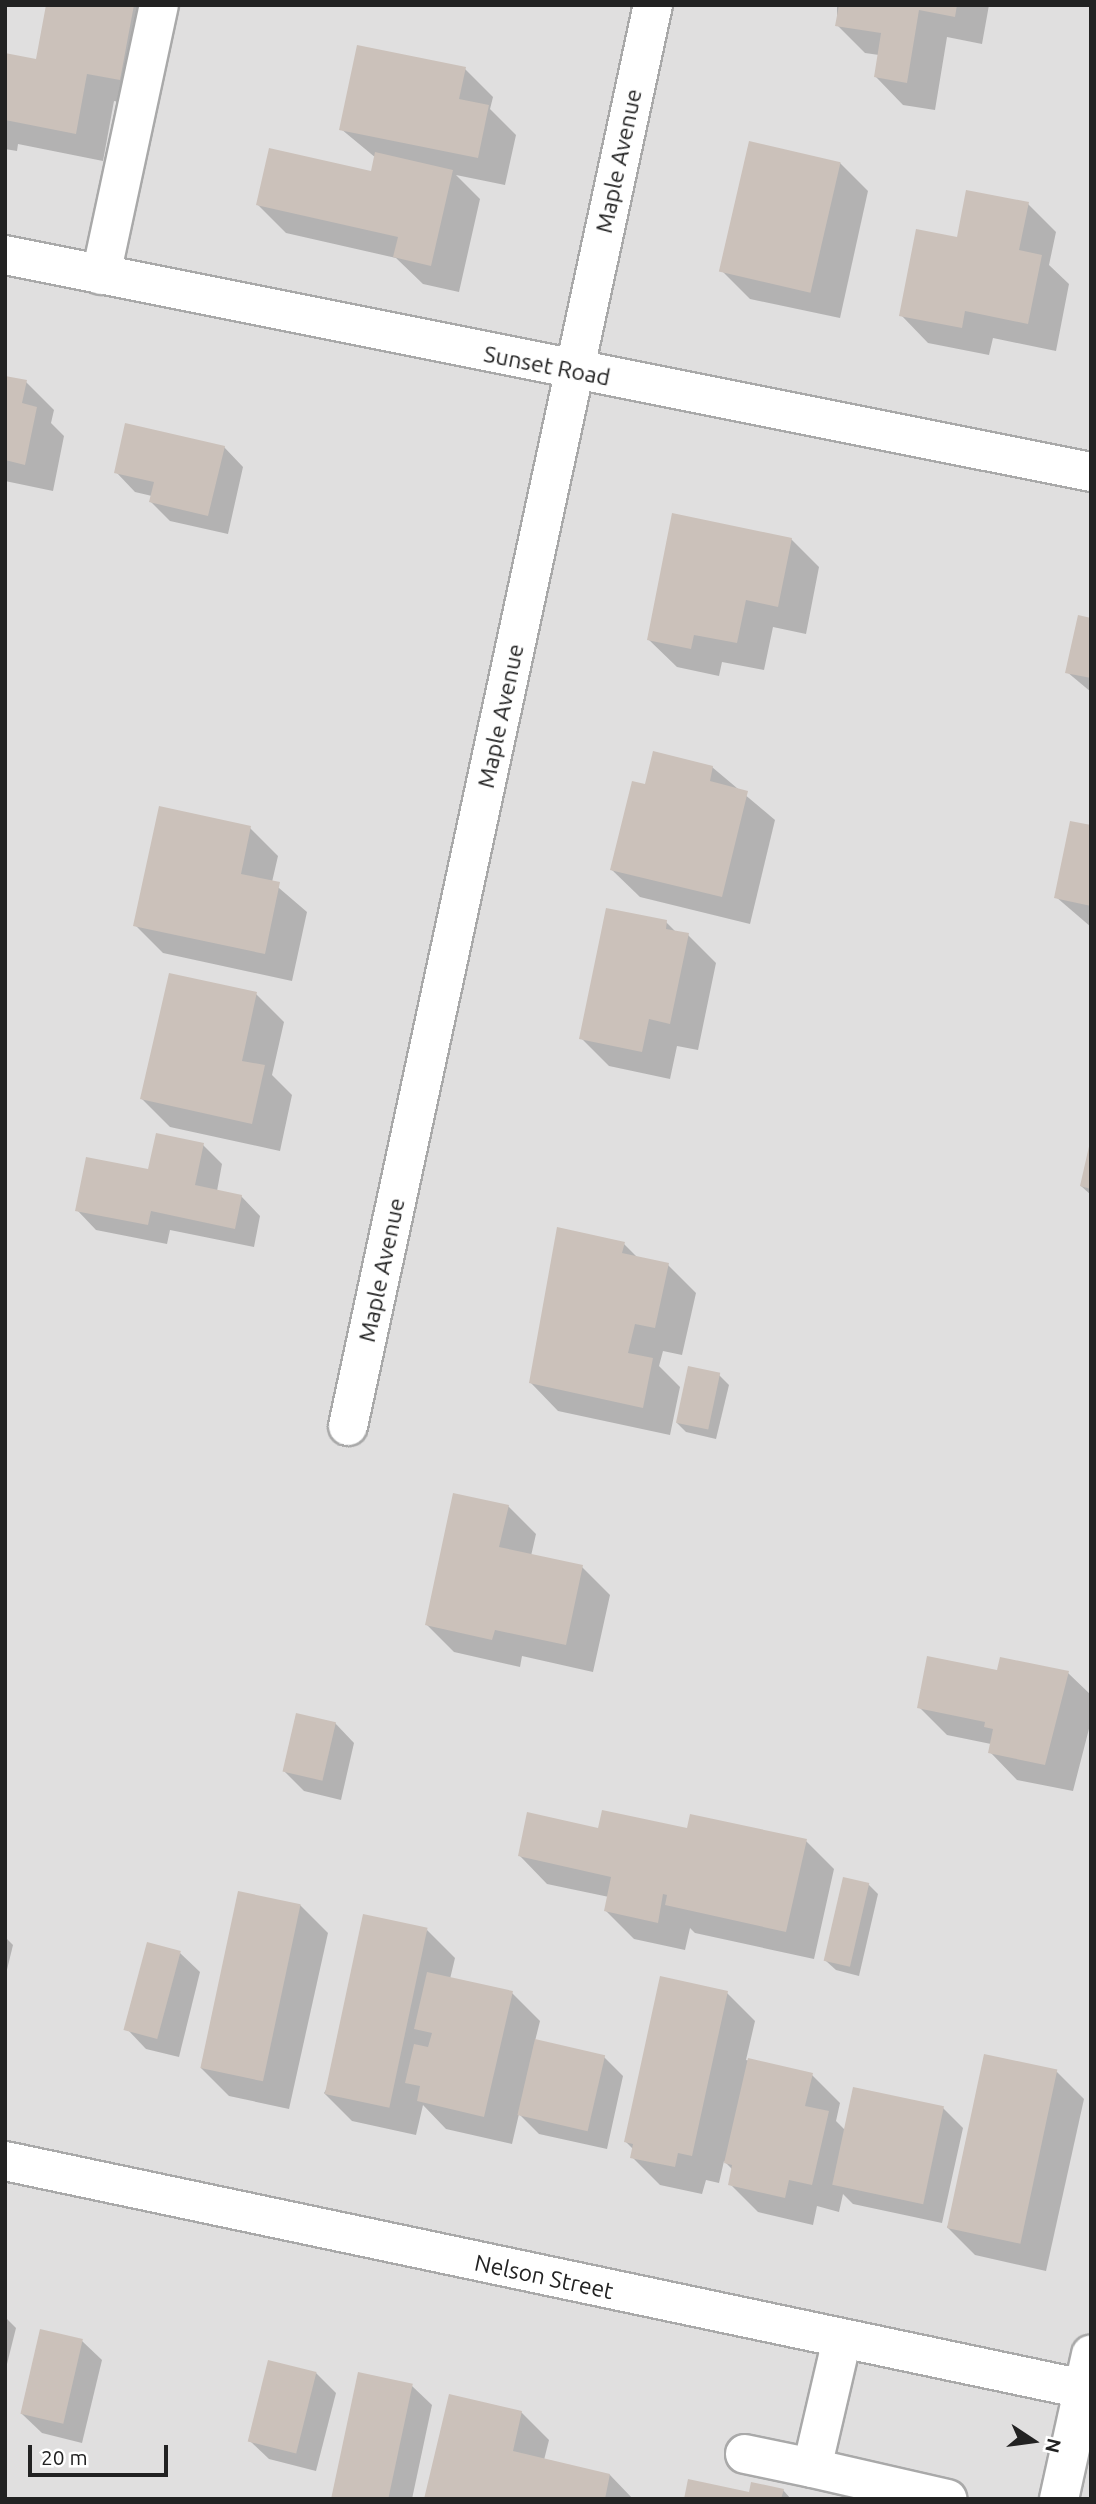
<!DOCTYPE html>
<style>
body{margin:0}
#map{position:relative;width:1096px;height:2504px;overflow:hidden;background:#f3eee8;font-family:Ubuntu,sans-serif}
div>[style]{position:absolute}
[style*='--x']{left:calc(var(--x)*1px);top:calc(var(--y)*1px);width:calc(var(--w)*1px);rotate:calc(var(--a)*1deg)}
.residential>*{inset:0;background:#e0dfdf;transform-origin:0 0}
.shadow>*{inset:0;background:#0003}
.building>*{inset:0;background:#cbc1ba;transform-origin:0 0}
.roads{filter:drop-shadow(2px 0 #a9a9a9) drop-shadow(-2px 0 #a9a9a9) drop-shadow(0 2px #a9a9a9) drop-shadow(0 -2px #a9a9a9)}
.minor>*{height:38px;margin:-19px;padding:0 19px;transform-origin:19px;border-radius:19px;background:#fff}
span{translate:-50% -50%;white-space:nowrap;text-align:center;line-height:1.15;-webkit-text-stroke:7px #fff;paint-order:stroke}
.street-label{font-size:23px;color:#222}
.frame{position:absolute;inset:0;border:7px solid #222;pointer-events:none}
.north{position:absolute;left:998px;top:2406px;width:70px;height:70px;-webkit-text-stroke:5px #fff;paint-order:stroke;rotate:103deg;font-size:19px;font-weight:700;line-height:28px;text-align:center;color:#222}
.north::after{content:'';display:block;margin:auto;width:24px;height:32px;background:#222;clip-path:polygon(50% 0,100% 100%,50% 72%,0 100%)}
.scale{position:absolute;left:28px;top:2445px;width:140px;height:32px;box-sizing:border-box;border:4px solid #222;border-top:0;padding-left:9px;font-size:21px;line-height:24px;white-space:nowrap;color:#222;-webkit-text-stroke:5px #fff;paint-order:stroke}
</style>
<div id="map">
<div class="residential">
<div style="left:5px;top:5px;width:1086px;height:2494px"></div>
</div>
<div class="shadow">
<div style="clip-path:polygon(48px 5px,155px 5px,147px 107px,114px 101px,103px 161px,18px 144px,17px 151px,5px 149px,5px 55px,37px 61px)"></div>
<div style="clip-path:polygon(837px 5px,989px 5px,982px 44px,947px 37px,935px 110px,903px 105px,876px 77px,879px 55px,865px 53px,837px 25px)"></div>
<div style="clip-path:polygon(465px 69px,493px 97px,490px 109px,516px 135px,505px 185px,456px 175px,480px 199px,459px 292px,423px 284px,396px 258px,286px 233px,258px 205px,373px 173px,376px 158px,341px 129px)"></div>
<div style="clip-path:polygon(840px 163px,868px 191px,840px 318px,750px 299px,722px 271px)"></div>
<div style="clip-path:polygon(1028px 204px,1056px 232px,1049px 265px,1069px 284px,1056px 351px,993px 338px,989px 355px,928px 343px,901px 315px)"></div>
<div style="clip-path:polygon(5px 377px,26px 382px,54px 410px,51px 423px,64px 436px,53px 491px,5px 481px)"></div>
<div style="clip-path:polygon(224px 447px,243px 467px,228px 534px,170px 521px,151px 502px,152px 496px,135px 492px,116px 472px)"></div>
<div style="clip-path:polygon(791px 539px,819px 567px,806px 634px,773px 627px,764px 670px,722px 662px,719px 676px,677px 667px,649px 640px)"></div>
<div style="clip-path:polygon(1091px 619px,1091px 692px,1067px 672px)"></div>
<div style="clip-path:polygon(712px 767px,775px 820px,750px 924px,640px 897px,612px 870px,646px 786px)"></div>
<div style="clip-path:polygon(1091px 827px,1091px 927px,1056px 897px)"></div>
<div style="clip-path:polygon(250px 828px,278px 856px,272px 882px,307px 912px,292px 981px,163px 953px,135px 925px)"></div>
<div style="clip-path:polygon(666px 922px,677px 933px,688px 935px,716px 963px,698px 1050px,677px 1046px,670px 1079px,609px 1066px,581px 1038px)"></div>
<div style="clip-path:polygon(256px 994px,284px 1022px,272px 1075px,292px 1095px,280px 1151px,170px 1127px,142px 1099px)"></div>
<div style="clip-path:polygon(203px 1145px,222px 1164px,217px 1191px,241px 1196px,260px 1216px,254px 1247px,170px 1230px,167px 1244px,96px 1230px,77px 1210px)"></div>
<div style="clip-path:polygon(1091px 1146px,1091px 1195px,1081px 1186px)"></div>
<div style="clip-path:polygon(624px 1244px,638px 1258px,668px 1265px,696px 1293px,682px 1355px,663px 1351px,659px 1366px,680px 1387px,670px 1435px,558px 1411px,531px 1383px)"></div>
<div style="clip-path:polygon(719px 1375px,729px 1385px,716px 1439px,686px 1432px,677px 1423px)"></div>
<div style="clip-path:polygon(508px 1506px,536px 1534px,531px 1556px,582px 1567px,610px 1595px,593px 1672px,522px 1656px,520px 1667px,454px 1652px,426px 1624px)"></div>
<div style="clip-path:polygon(998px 1672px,1068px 1673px,1091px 1695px,1091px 1721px,1073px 1791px,1017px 1780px,990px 1752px,991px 1744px,947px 1735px,919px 1707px)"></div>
<div style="clip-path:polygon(335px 1723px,354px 1743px,341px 1800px,304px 1791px,285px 1772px)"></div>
<div style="clip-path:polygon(599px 1830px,688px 1830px,806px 1841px,834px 1869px,814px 1959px,695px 1933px,690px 1928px,685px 1950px,634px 1939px,606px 1911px,609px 1897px,547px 1884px,520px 1856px)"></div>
<div style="clip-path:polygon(868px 1884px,878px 1894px,859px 1976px,836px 1970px,826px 1961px)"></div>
<div style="clip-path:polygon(300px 1905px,328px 1933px,289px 2109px,229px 2096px,201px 2068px)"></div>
<div style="clip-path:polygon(427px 1930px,455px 1958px,450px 1979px,512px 1993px,540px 2021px,535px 2041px,604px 2057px,623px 2076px,607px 2149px,539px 2134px,519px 2114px,512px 2144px,446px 2129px,423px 2105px,416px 2135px,352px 2121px,324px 2093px)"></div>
<div style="clip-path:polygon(5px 1937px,13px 1945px,5px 1978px)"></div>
<div style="clip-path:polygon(180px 1953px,200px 1972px,179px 2057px,146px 2049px,127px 2029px)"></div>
<div style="clip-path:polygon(727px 1993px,755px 2021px,746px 2060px,812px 2075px,840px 2103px,836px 2121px,845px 2130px,943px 2108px,963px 2128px,942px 2223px,853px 2204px,843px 2194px,839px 2212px,817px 2206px,813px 2225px,758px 2212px,730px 2184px,733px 2170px,724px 2161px,719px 2183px,706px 2180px,702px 2194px,660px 2185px,632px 2157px,634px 2150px,626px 2142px)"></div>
<div style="clip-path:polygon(1056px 2071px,1084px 2099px,1046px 2271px,975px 2255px,947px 2227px)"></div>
<div style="clip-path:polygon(5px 2317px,16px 2328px,5px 2372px)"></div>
<div style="clip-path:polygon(82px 2341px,102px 2360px,82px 2443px,42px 2433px,22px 2414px)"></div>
<div style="clip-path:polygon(316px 2373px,336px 2393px,316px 2471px,269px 2459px,249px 2440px)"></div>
<div style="clip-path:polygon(412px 2386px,432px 2405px,412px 2499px,332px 2499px)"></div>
<div style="clip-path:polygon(521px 2412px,549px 2440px,544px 2460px,610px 2475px,633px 2499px,426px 2499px)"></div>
<div style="clip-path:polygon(783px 2490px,791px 2499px,686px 2499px,750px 2494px)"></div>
</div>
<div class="building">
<div style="clip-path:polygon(46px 5px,134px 5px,120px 80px,87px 74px,76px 134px,5px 120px,5px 53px,36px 59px)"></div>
<div style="clip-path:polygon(839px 5px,957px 5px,955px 17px,919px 10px,907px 83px,874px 77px,881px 33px,835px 26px)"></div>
<div style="clip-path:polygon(357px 45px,466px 67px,459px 99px,489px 105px,478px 158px,339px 130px)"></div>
<div style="left:749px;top:141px;width:94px;height:134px;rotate:13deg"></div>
<div style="clip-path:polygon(269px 148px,371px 171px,375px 152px,453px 170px,431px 266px,393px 257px,398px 237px,256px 205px)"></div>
<div style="clip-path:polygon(966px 190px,1029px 202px,1019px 250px,1042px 255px,1028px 324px,965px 311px,962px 328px,899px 316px,916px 229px,957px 237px)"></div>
<div style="clip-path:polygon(5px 376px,27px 380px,22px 403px,37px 407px,25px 465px,5px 460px)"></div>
<div style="clip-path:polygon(125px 423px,225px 446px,208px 516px,149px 502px,154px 482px,114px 473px)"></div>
<div style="clip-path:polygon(672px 513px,792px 538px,778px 607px,746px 600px,737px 643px,694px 635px,691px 649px,647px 640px)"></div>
<div style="clip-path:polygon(1078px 615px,1091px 618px,1091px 678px,1065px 673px)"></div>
<div style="clip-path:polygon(653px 751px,713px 766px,710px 781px,748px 791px,722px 897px,610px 870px,632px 781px,645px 784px)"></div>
<div style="clip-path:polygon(159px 806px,251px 826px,241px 874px,280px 882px,265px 954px,133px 926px)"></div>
<div style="clip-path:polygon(1070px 821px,1091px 825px,1091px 906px,1054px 898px)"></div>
<div style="clip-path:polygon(606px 908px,667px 920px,666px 929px,689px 933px,670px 1024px,649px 1019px,642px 1052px,579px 1039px)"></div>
<div style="clip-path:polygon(169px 973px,257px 992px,242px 1061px,265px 1065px,252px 1124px,140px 1099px)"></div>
<div style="clip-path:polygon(156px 1133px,204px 1143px,195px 1185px,242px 1195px,235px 1229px,151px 1211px,148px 1225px,75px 1211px,86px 1157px,148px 1169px)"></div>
<div style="clip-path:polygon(1090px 1142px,1091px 1143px,1091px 1189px,1080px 1186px)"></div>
<div style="clip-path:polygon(557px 1227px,625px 1242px,622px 1253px,669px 1263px,655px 1328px,635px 1324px,628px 1353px,653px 1358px,643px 1408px,529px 1383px)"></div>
<div style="left:688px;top:1366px;width:33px;height:58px;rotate:12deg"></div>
<div style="clip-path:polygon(453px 1493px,509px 1505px,499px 1547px,583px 1565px,566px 1645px,495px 1630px,492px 1640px,425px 1625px)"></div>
<div style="clip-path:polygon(927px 1656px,997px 1670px,1000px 1657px,1069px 1671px,1045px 1765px,988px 1753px,993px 1729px,984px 1727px,985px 1722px,917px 1708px)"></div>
<div style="left:296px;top:1713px;width:41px;height:60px;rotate:13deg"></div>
<div style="clip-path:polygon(602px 1810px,687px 1828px,690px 1814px,807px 1839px,786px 1932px,665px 1905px,667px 1895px,663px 1894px,658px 1923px,604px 1911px,611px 1877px,518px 1856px,527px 1812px,598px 1828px)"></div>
<div style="left:843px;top:1877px;width:27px;height:86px;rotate:13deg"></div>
<div style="left:238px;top:1891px;width:64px;height:181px;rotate:12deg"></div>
<div style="left:363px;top:1914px;width:66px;height:184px;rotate:12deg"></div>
<div style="left:147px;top:1942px;width:35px;height:91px;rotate:15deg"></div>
<div style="clip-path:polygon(427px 1972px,513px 1991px,484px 2117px,417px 2101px,420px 2086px,405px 2083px,414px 2044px,428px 2047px,432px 2033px,414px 2029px)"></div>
<div style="clip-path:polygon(660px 1976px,728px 1991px,692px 2156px,678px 2153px,675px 2167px,630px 2158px,633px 2144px,624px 2142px)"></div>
<div style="left:535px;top:2039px;width:72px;height:78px;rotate:13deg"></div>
<div style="left:984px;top:2054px;width:75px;height:178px;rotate:12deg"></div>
<div style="clip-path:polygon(748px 2058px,813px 2073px,805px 2106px,829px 2111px,812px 2185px,789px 2180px,785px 2198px,728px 2185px,732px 2165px,724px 2163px)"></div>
<div style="left:853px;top:2087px;width:93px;height:100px;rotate:12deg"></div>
<div style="left:40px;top:2329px;width:44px;height:87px;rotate:13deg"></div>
<div style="left:268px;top:2360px;width:50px;height:84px;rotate:14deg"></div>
<div style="left:358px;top:2372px;width:56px;height:130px;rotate:12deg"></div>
<div style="clip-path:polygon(449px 2394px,522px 2411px,513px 2451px,610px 2474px,605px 2499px,424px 2499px)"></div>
<div style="clip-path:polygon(688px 2479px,749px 2492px,751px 2482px,784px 2489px,781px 2499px,684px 2499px)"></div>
</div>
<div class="roads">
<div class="minor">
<div style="--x:5;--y:255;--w:1107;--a:11.3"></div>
<div style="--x:101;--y:275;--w:276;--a:-77.9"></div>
<div style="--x:348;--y:1426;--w:1453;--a:-77.89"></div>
<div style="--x:5;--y:2161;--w:1102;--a:11.94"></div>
<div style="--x:842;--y:2339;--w:132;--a:103.1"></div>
<div style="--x:812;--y:2468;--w:139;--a:12.9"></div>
<div style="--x:745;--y:2454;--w:68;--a:11.8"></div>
<div style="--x:1059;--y:2499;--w:148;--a:-77.5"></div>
</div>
</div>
<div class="street-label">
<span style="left:619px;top:161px;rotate:-78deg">Maple Avenue</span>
<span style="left:547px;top:366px;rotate:11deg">Sunset Road</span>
<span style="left:501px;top:716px;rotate:-78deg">Maple Avenue</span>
<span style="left:382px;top:1270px;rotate:-78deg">Maple Avenue</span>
<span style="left:544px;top:2277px;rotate:12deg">Nelson Street</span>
</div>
<div class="frame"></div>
<div class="north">N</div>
<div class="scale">20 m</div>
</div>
